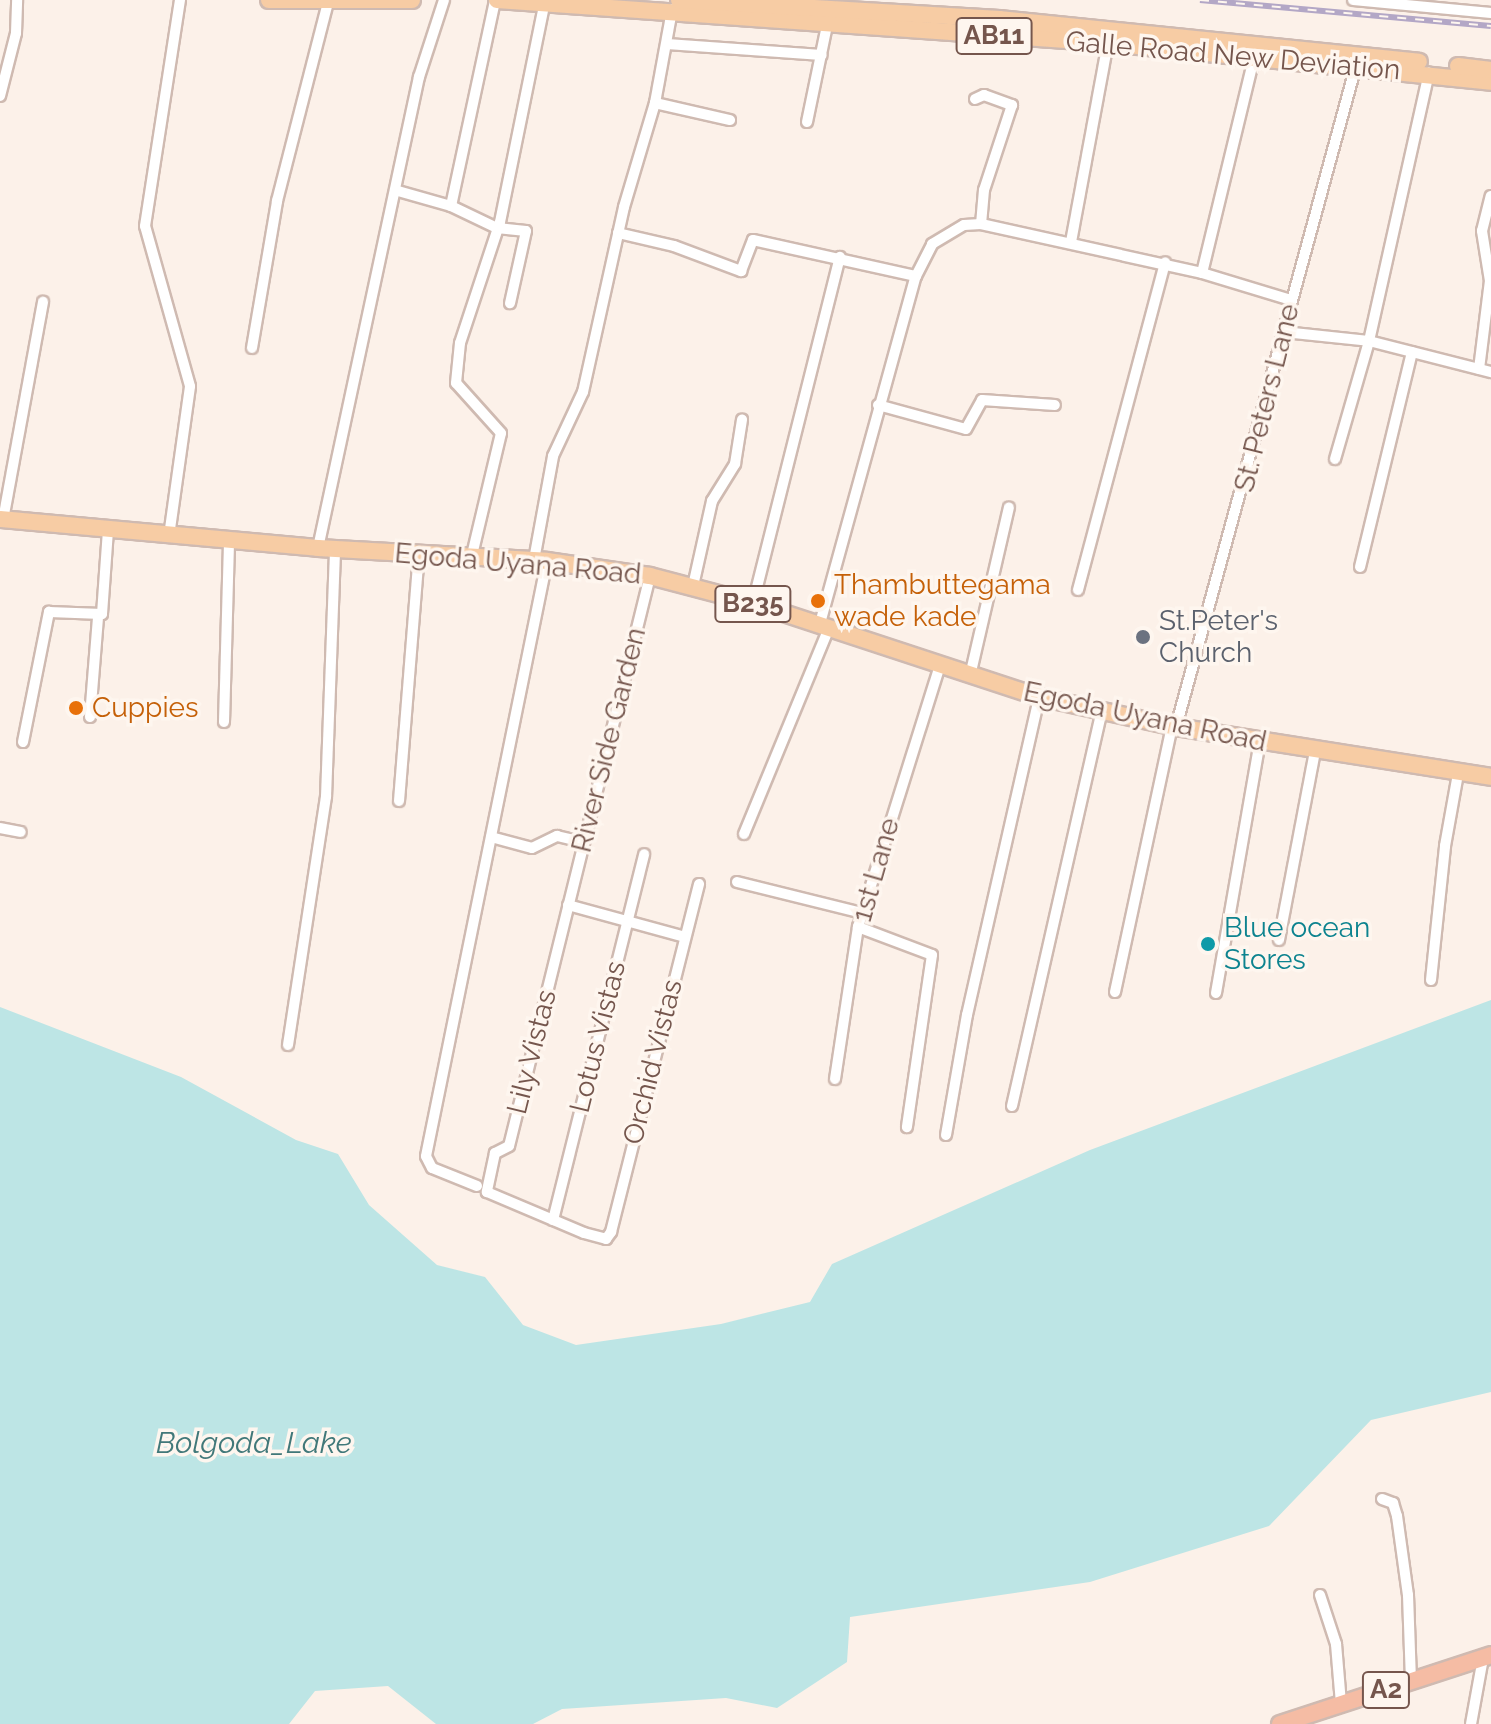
<!DOCTYPE html>
<style>
body{margin:0}
#map{position:relative;width:1491px;height:1724px;overflow:hidden;background:#fcf1e9;font-family:Raleway,sans-serif}
div>[style]{position:absolute}
[style*='--x']{left:calc(var(--x)*1px);top:calc(var(--y)*1px);width:calc(var(--w)*1px);rotate:calc(var(--a)*1deg)}
.water>*{inset:0;background:#bde5e5}
.roads{filter:drop-shadow(2px 0 #cfbab1) drop-shadow(-2px 0 #cfbab1) drop-shadow(0 2px #cfbab1) drop-shadow(0 -2px #cfbab1)}
.minor>*{height:10px;margin:-5px;padding:0 5px;transform-origin:5px;border-radius:5px;background:#fff}
.primary>*{height:16px;margin:-8px;padding:0 8px;transform-origin:8px;border-radius:8px;background:#f7cca4}
.trunk>*{height:16px;margin:-8px;padding:0 8px;transform-origin:8px;border-radius:8px;background:#f5bca4}
.rail>*{height:6px;margin-top:-3px;transform-origin:0;background:repeating-linear-gradient(90deg,#fef6ef 0 9px,#b3a7c6 0 18px);box-sizing:border-box;border-block:2px solid #b3a7c6}
.dots>*{width:22px;height:22px;translate:-50% -50%;box-sizing:border-box;border:4px solid #fef6ef;border-radius:50%}
span{translate:-50% -50%;white-space:nowrap;text-align:center;line-height:1.15;-webkit-text-stroke:7px #fef6ef;paint-order:stroke}
.shield-label span{padding:2px 6px;background:#fef6ef;border:2px solid;border-radius:6px;-webkit-text-stroke-width:0}
.shield-label{font-size:26px;color:#75564d;font-weight:700}
.street-label{font-size:28px;color:#75564d}
.food-label{font-size:28px;color:#c56008}
.left{translate:0 -50%;text-align:left}
.worship-label{font-size:28px;color:#5b616d}
.culture-label{font-size:28px;color:#0d838f}
.water-label{font-size:30px;color:#417879;font-style:italic}
</style>
<div id="map">
<div class="water">
<div style="clip-path:polygon(1491px 1000px,1491px 1392px,1371px 1420px,1269px 1526px,1090px 1582px,850px 1617px,847px 1662px,777px 1708px,726px 1698px,562px 1709px,533px 1724px,436px 1724px,388px 1686px,315px 1691px,289px 1724px,0 1724px,0 1007px,181px 1077px,296px 1140px,338px 1154px,369px 1205px,437px 1265px,485px 1277px,523px 1325px,576px 1345px,721px 1324px,810px 1302px,832px 1264px,1090px 1150px)"></div>
</div>
<div class="roads">
<div class="minor">
<div style="--x:1353;--y:0;--w:139;--a:5.4"></div>
<div style="--x:667;--y:44;--w:155;--a:4.1"></div>
<div style="--x:0;--y:96;--w:65;--a:-75.7"></div>
<div style="--x:16;--y:33;--w:33;--a:-88"></div>
<div style="--x:975;--y:99;--w:10;--a:-24"></div>
<div style="--x:984;--y:95;--w:30;--a:20"></div>
<div style="--x:1012;--y:105;--w:89;--a:108.2"></div>
<div style="--x:984;--y:190;--w:34;--a:95"></div>
<div style="--x:655;--y:103;--w:77;--a:12.8"></div>
<div style="--x:807;--y:122;--w:99;--a:-78.3"></div>
<div style="--x:398;--y:191;--w:55;--a:15.8"></div>
<div style="--x:451;--y:206;--w:51;--a:25.6"></div>
<div style="--x:497;--y:228;--w:29;--a:6"></div>
<div style="--x:526;--y:231;--w:74;--a:102.5"></div>
<div style="--x:451;--y:206;--w:211;--a:-77.9"></div>
<div style="--x:618;--y:233;--w:57;--a:13.1"></div>
<div style="--x:674;--y:246;--w:72;--a:20.5"></div>
<div style="--x:741;--y:271;--w:33;--a:-69"></div>
<div style="--x:753;--y:240;--w:167;--a:12.5"></div>
<div style="--x:916;--y:276;--w:36;--a:-63"></div>
<div style="--x:932;--y:244;--w:37;--a:-31"></div>
<div style="--x:964;--y:225;--w:17;--a:-3"></div>
<div style="--x:981;--y:224;--w:226;--a:12.5"></div>
<div style="--x:1202;--y:273;--w:217;--a:-76.4"></div>
<div style="--x:1071;--y:242;--w:202;--a:-79.5"></div>
<div style="--x:1202;--y:273;--w:93;--a:16.9"></div>
<div style="--x:1284;--y:332;--w:85;--a:6"></div>
<div style="--x:1369;--y:341;--w:126;--a:14.3"></div>
<div style="--x:252;--y:348;--w:149;--a:-80.3"></div>
<div style="--x:277;--y:201;--w:205;--a:-75.6"></div>
<div style="--x:1479;--y:369;--w:89;--a:-82.9"></div>
<div style="--x:1490;--y:281;--w:51;--a:-99.1"></div>
<div style="--x:1482;--y:231;--w:36;--a:-76"></div>
<div style="--x:878;--y:405;--w:91;--a:15.3"></div>
<div style="--x:966;--y:429;--w:33;--a:-61"></div>
<div style="--x:982;--y:400;--w:73;--a:3.9"></div>
<div style="--x:1335;--y:459;--w:123;--a:-73.9"></div>
<div style="--x:1369;--y:341;--w:275;--a:-77.4"></div>
<div style="--x:3;--y:520;--w:222;--a:-79.6"></div>
<div style="--x:169;--y:536;--w:151;--a:-82"></div>
<div style="--x:190;--y:386;--w:166;--a:-105.7"></div>
<div style="--x:145;--y:226;--w:229;--a:-81.2"></div>
<div style="--x:318;--y:548;--w:482;--a:-77.9"></div>
<div style="--x:419;--y:77;--w:81;--a:-72"></div>
<div style="--x:472;--y:555;--w:125;--a:-76.6"></div>
<div style="--x:501;--y:433;--w:67;--a:-132"></div>
<div style="--x:456;--y:383;--w:40;--a:-84.3"></div>
<div style="--x:460;--y:343;--w:127;--a:-71.7"></div>
<div style="--x:500;--y:222;--w:221;--a:-78.5"></div>
<div style="--x:534;--y:560;--w:106;--a:-79.6"></div>
<div style="--x:553;--y:456;--w:71;--a:-64.9"></div>
<div style="--x:583;--y:392;--w:189;--a:-77.5"></div>
<div style="--x:624;--y:207;--w:109;--a:-73.4"></div>
<div style="--x:655;--y:103;--w:95;--a:-79.6"></div>
<div style="--x:1360;--y:567;--w:221;--a:-76.4"></div>
<div style="--x:650;--y:576;--w:587;--a:103.89"></div>
<div style="--x:509;--y:1146;--w:16;--a:153"></div>
<div style="--x:495;--y:1153;--w:40;--a:102"></div>
<div style="--x:487;--y:1192;--w:105;--a:22.9"></div>
<div style="--x:584;--y:1233;--w:23;--a:15"></div>
<div style="--x:606;--y:1239;--w:9;--a:-54"></div>
<div style="--x:611;--y:1232;--w:359;--a:-75.8"></div>
<div style="--x:693;--y:586;--w:87;--a:-77.4"></div>
<div style="--x:712;--y:501;--w:44;--a:-58.1"></div>
<div style="--x:735;--y:464;--w:45;--a:-81"></div>
<div style="--x:1078;--y:590;--w:339;--a:-75.1"></div>
<div style="--x:753;--y:603;--w:357;--a:-75.9"></div>
<div style="--x:819;--y:627;--w:364;--a:-74.6"></div>
<div style="--x:970;--y:676;--w:173;--a:-77"></div>
<div style="--x:90;--y:717;--w:100;--a:-85.4"></div>
<div style="--x:224;--y:722;--w:181;--a:-88.4"></div>
<div style="--x:1176;--y:727;--w:682;--a:-74.78"></div>
<div style="--x:23;--y:742;--w:133;--a:-78.7"></div>
<div style="--x:49;--y:612;--w:53;--a:2.2"></div>
<div style="--x:102;--y:614;--w:84;--a:-85.9"></div>
<div style="--x:399;--y:801;--w:249;--a:-85.4"></div>
<div style="--x:0;--y:828;--w:21;--a:11"></div>
<div style="--x:744;--y:834;--w:221;--a:-67.6"></div>
<div style="--x:491;--y:837;--w:42;--a:15"></div>
<div style="--x:532;--y:848;--w:28;--a:-26"></div>
<div style="--x:557;--y:836;--w:28;--a:13"></div>
<div style="--x:737;--y:882;--w:129;--a:13.9"></div>
<div style="--x:568;--y:905;--w:121;--a:15.3"></div>
<div style="--x:858;--y:927;--w:79;--a:20.7"></div>
<div style="--x:932;--y:955;--w:174;--a:98.3"></div>
<div style="--x:1279;--y:940;--w:191;--a:-79.2"></div>
<div style="--x:1431;--y:980;--w:135;--a:-84"></div>
<div style="--x:1445;--y:846;--w:73;--a:-79.8"></div>
<div style="--x:1115;--y:992;--w:272;--a:-77.9"></div>
<div style="--x:1216;--y:993;--w:255;--a:-80.1"></div>
<div style="--x:288;--y:1045;--w:251;--a:-81.3"></div>
<div style="--x:326;--y:797;--w:247;--a:-87.9"></div>
<div style="--x:835;--y:1079;--w:154;--a:-81.4"></div>
<div style="--x:858;--y:927;--w:274;--a:-72.6"></div>
<div style="--x:1012;--y:1106;--w:406;--a:-77.2"></div>
<div style="--x:946;--y:1135;--w:122;--a:-80.1"></div>
<div style="--x:967;--y:1015;--w:326;--a:-77.2"></div>
<div style="--x:477;--y:1186;--w:48;--a:-158.2"></div>
<div style="--x:432;--y:1168;--w:13;--a:-117"></div>
<div style="--x:426;--y:1156;--w:607;--a:-78.51"></div>
<div style="--x:553;--y:1220;--w:377;--a:-76"></div>
<div style="--x:1382;--y:1499;--w:12;--a:20"></div>
<div style="--x:1393;--y:1503;--w:14;--a:73"></div>
<div style="--x:1397;--y:1516;--w:80;--a:82.1"></div>
<div style="--x:1408;--y:1595;--w:88;--a:88"></div>
<div style="--x:1320;--y:1595;--w:52;--a:71.9"></div>
<div style="--x:1336;--y:1644;--w:60;--a:85.2"></div>
<div style="--x:1471;--y:1724;--w:67;--a:-79.7"></div>
</div>
<div class="primary">
<div style="--x:269;--y:0;--w:143;--a:0"></div>
<div style="--x:497;--y:0;--w:613;--a:4.03"></div>
<div style="--x:1108;--y:43;--w:385;--a:5.8"></div>
<div style="--x:679;--y:0;--w:321;--a:3.4"></div>
<div style="--x:999;--y:19;--w:422;--a:5.8"></div>
<div style="--x:1458;--y:66;--w:33;--a:7"></div>
<div style="--x:0;--y:519;--w:319;--a:5.2"></div>
<div style="--x:318;--y:548;--w:229;--a:3.2"></div>
<div style="--x:547;--y:561;--w:104;--a:8.3"></div>
<div style="--x:650;--y:576;--w:106;--a:14.7"></div>
<div style="--x:753;--y:603;--w:301;--a:18.2"></div>
<div style="--x:1039;--y:697;--w:140;--a:12.4"></div>
<div style="--x:1176;--y:727;--w:319;--a:9"></div>
</div>
<div class="trunk">
<div style="--x:1280;--y:1724;--w:222;--a:-18.1"></div>
</div>
</div>
<div class="rail">
<div style="--x:1200;--y:0;--w:292;--a:5.1"></div>
</div>
<div class="dots">
<div style="left:818px;top:601px;background:#e8710a"></div>
<div style="left:1143px;top:637px;background:#6b7280"></div>
<div style="left:76px;top:708px;background:#e8710a"></div>
<div style="left:1208px;top:944px;background:#0f9aa8"></div>
</div>
<div class="shield-label">
<span style="left:994px;top:36px">AB11</span>
<span style="left:753px;top:604px">B235</span>
<span style="left:1386px;top:1690px">A2</span>
</div>
<div class="street-label">
<span style="left:1233px;top:56px;rotate:5deg">Galle Road New Deviation</span>
<span style="left:1267px;top:398px;rotate:-76deg">St. Peters Lane</span>
<span style="left:518px;top:564px;rotate:5deg">Egoda Uyana Road</span>
<span style="left:1145px;top:717px;rotate:12deg">Egoda Uyana Road</span>
<span style="left:609px;top:740px;rotate:-76deg">River Side Garden</span>
<span style="left:876px;top:870px;rotate:-74deg">1st Lane</span>
<span style="left:598px;top:1037px;rotate:-76deg">Lotus Vistas</span>
<span style="left:532px;top:1052px;rotate:-76deg">Lily Vistas</span>
<span style="left:653px;top:1062px;rotate:-76deg">Orchid Vistas</span>
</div>
<div class="food-label">
<span class="left" style="left:834px;top:601px">Thambuttegama<br>wade kade</span>
<span class="left" style="left:92px;top:708px">Cuppies</span>
</div>
<div class="worship-label">
<span class="left" style="left:1159px;top:637px">St.Peter's<br>Church</span>
</div>
<div class="culture-label">
<span class="left" style="left:1224px;top:944px">Blue ocean<br>Stores</span>
</div>
<div class="water-label">
<span style="left:254px;top:1443px">Bolgoda_Lake</span>
</div>
</div>
